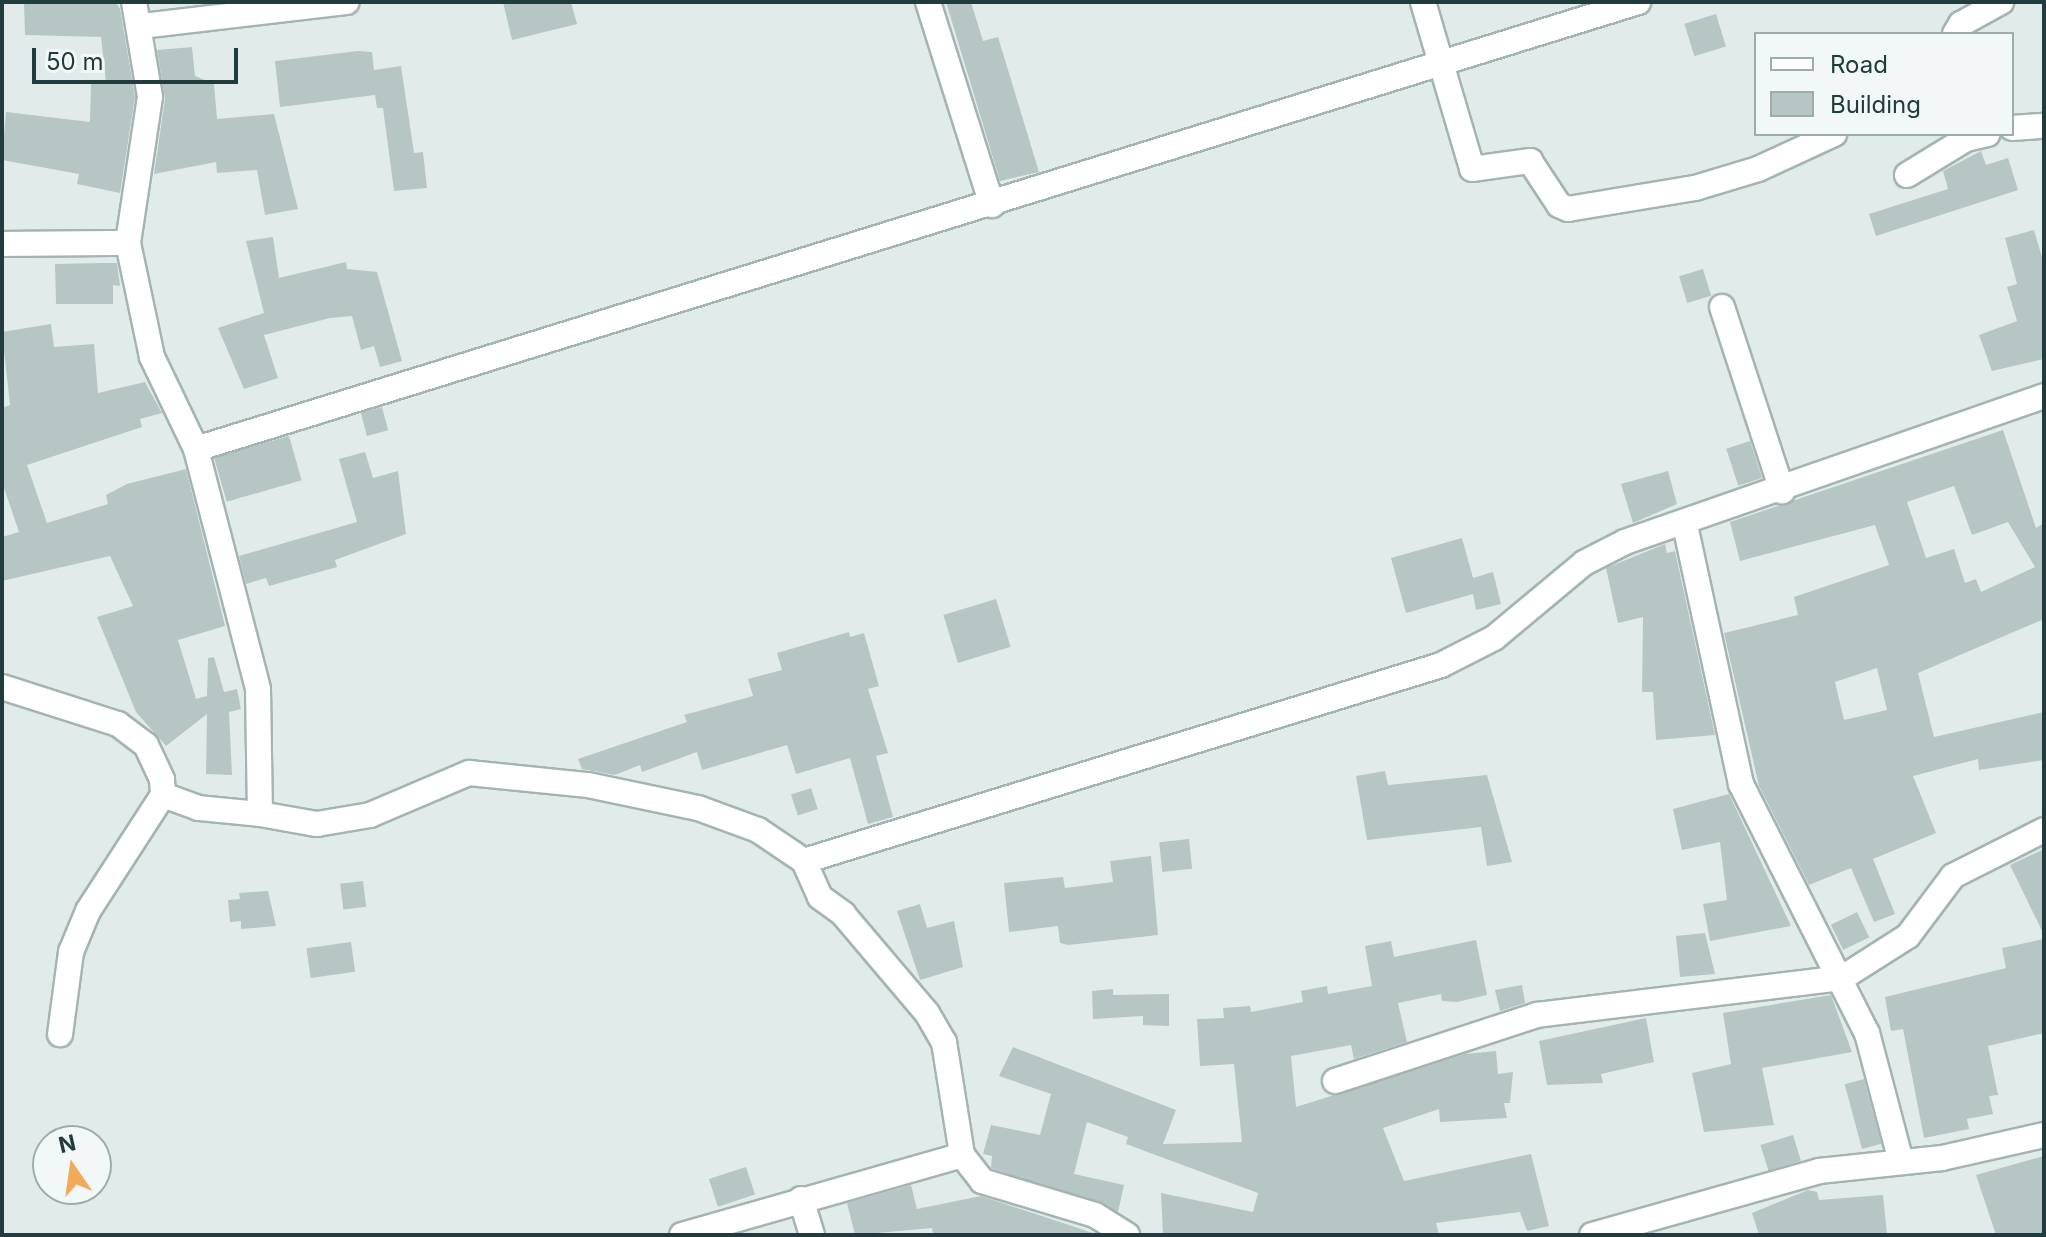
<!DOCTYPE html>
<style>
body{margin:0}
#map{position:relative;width:2046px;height:1237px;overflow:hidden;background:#e1ecea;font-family:Inter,sans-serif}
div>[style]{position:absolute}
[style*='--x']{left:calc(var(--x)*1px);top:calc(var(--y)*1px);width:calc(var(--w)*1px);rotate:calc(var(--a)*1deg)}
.building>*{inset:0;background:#b6c6c4;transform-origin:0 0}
.roads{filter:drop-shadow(2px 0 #a4b4b2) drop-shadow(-2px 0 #a4b4b2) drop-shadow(0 2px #a4b4b2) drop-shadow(0 -2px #a4b4b2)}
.minor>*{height:24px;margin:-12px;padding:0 12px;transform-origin:12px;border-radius:12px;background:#fff}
span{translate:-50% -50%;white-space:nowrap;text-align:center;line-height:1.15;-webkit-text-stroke:6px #f2f8f7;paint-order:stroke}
.frame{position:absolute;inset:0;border:4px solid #213c3c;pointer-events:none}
.legend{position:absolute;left:1754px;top:32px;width:260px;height:104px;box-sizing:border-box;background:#f2f8f7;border:2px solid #9eadac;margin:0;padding:10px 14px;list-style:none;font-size:24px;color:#213c3c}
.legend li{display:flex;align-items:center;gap:16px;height:40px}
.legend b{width:40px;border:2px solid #9eadac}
.north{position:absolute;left:32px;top:1125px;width:80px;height:80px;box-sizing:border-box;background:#f2f8f7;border:2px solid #9eadac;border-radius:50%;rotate:347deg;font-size:22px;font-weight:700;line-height:32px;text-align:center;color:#213c3c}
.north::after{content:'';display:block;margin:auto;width:28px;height:36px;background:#f2a959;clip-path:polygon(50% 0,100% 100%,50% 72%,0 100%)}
.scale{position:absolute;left:32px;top:48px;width:206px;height:36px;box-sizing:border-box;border:4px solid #213c3c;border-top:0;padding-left:10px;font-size:24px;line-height:28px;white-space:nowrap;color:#213c3c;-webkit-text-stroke:6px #f2f8f7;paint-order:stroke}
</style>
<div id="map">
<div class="building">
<div style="clip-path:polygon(24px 2px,116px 2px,120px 9px,135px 97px,120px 193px,77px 184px,79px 174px,2px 160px,6px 112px,90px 122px,91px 82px,106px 82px,101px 37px,25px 35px)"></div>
<div style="clip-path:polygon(503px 2px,571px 2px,577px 24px,512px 40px)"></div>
<div style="clip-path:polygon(946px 2px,971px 2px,983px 41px,998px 37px,1039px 172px,1000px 181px)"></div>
<div style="left:1716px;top:14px;width:34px;height:33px;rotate:73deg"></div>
<div style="clip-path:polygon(192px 47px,195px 76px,214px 84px,217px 119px,274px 114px,298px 209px,265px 215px,257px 170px,217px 173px,216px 162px,154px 174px,165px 99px,157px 50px)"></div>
<div style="clip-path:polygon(358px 51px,372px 52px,374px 70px,401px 66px,414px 153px,423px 152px,427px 188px,394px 191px,383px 108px,377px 108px,375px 95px,280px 107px,275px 61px)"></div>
<div style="clip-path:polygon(1981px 151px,1986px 165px,2008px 158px,2018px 190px,1876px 236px,1869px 214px,1948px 189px,1943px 171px)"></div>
<div style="clip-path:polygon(2034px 230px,2044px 264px,2044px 359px,1992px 371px,1979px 335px,2017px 321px,2007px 287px,2017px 284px,2005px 238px)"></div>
<div style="clip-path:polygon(273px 237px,279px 278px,346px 262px,347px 269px,377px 272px,402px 361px,380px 367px,374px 346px,361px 350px,352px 316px,330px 318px,264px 335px,278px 378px,244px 389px,218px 328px,264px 313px,246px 241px)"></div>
<div style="clip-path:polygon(103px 263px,117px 263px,120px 286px,113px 285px,113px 304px,56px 304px,55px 264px)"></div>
<div style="left:1703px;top:269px;width:28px;height:25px;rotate:73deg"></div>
<div style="clip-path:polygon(51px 324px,54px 347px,94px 344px,98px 393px,145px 382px,162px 413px,140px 419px,142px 427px,27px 465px,47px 523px,108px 504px,106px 495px,127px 484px,186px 469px,225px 626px,178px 640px,196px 699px,207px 696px,208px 658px,214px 657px,224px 692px,237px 689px,241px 709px,229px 712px,232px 775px,206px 774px,207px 714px,166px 746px,136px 712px,97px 617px,133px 606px,110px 556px,2px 581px,2px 537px,19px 532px,2px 482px,2px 408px,10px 405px,2px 332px)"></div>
<div style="left:382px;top:407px;width:24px;height:22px;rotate:75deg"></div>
<div style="clip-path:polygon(evenodd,2003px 430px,2036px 528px,2044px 523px,2044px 619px,1918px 673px,1934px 737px,2044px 712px,2044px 760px,1979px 770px,1978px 759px,1913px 776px,1936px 833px,1873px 859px,1895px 914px,1874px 922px,1851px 868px,1809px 885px,1759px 786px,1724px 633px,1798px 615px,1794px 597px,1889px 565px,1875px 525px,1740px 561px,1730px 522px,2003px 430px,1954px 486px,1972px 535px,2008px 522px,2035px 567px,1981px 592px,1976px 579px,1965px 583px,1954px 549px,1926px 558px,1907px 502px,1954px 486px,2003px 430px,1877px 668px,1887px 710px,1844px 720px,1835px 682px,1877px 668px)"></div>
<div style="left:289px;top:436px;width:46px;height:78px;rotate:74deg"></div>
<div style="left:1750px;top:441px;width:39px;height:25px;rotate:72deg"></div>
<div style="clip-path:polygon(365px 452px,373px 478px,398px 471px,406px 534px,335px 560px,337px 567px,269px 586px,266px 578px,246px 584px,239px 556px,357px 522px,339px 459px)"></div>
<div style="clip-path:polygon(1668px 471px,1677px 504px,1633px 523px,1621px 484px)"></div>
<div style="clip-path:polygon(1462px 538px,1473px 578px,1493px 572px,1501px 604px,1476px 610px,1473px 594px,1406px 613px,1391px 558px)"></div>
<div style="clip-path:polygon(1665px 544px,1667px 553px,1675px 551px,1715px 735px,1656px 740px,1653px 692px,1642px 692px,1643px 617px,1618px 623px,1606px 568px)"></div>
<div style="left:996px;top:599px;width:50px;height:55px;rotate:73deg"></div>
<div style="clip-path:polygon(849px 632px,850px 637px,864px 633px,879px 686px,868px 689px,888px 753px,876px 756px,893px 817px,868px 824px,850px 758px,796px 774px,787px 745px,702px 770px,697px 752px,642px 772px,640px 765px,615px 775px,582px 769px,578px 759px,687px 722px,684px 715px,753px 696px,748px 679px,782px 670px,777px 653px)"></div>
<div style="clip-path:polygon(1385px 771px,1388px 785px,1487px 775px,1512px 862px,1487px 866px,1481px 827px,1367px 840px,1356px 776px)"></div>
<div style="left:811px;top:788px;width:22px;height:21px;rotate:72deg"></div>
<div style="clip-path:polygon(1729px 794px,1791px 926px,1710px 941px,1703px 904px,1727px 900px,1720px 842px,1682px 850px,1673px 809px)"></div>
<div style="left:1189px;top:839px;width:30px;height:30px;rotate:84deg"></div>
<div style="clip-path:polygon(2044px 849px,2044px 935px,2010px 865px)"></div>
<div style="clip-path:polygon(1151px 856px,1158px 935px,1068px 945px,1060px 943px,1058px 926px,1009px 932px,1004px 883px,1063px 877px,1065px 888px,1113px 882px,1110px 861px)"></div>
<div style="left:363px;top:881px;width:26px;height:23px;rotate:83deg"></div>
<div style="clip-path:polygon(268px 891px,276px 926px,241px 929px,241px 921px,230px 922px,228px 900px,240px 899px,239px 893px)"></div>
<div style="clip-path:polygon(920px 904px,927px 928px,954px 921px,963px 967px,920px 980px,897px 911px)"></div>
<div style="left:1857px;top:912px;width:28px;height:29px;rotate:64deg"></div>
<div style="clip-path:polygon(1705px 933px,1715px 974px,1680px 977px,1676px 936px)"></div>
<div style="clip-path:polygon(2044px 939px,2044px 1033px,1988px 1046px,1998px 1095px,1989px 1096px,1993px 1114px,1967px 1119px,1969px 1129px,1924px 1138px,1903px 1029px,1891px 1031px,1885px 997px,2006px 968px,2002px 948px)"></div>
<div style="clip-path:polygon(1476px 940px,1487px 995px,1457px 1002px,1442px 1001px,1441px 994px,1398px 1003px,1407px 1042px,1354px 1059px,1351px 1045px,1291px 1056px,1296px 1107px,1465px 1054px,1496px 1051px,1498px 1074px,1513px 1072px,1510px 1103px,1504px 1103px,1507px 1118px,1440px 1122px,1439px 1109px,1383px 1128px,1404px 1181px,1531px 1154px,1549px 1226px,1527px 1231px,1520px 1212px,1436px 1223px,1439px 1235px,1163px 1235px,1161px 1193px,1253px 1212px,1258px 1193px,1126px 1144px,1128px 1137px,1087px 1122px,1074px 1174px,1124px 1185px,1118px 1212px,991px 1168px,992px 1156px,983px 1154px,991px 1125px,1040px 1135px,1051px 1094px,999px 1076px,1013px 1047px,1176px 1110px,1163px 1144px,1242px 1142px,1234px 1064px,1200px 1066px,1197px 1019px,1224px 1018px,1223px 1008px,1250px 1006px,1251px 1012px,1303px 1002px,1301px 991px,1327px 986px,1328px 994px,1372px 986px,1365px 946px,1391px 941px,1394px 957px)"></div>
<div style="left:351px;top:942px;width:30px;height:45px;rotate:82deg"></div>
<div style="clip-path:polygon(1522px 985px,1525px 1003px,1500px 1011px,1495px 990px)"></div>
<div style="clip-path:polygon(1113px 989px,1113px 995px,1169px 994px,1169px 1026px,1143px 1025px,1143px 1016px,1093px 1019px,1092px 991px)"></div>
<div style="clip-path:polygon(1831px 995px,1852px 1052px,1762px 1068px,1774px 1125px,1704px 1132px,1692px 1073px,1731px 1064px,1723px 1013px)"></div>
<div style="clip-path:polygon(1646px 1018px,1654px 1062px,1601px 1074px,1603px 1083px,1547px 1085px,1539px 1041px)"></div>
<div style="left:1864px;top:1079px;width:67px;height:20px;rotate:75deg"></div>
<div style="left:1793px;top:1135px;width:27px;height:34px;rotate:73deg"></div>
<div style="clip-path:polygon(2044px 1156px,2044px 1235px,1996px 1235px,1976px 1175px)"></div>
<div style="left:746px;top:1167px;width:29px;height:39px;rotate:72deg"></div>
<div style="clip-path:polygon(911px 1185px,917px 1209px,981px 1196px,1099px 1235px,933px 1235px,932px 1228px,855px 1235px,847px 1203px)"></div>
<div style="clip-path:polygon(1808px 1190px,1817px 1192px,1819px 1200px,1883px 1195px,1887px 1235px,1759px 1235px,1752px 1213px)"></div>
</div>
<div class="roads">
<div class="minor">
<div style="--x:134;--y:2;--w:96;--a:80.4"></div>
<div style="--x:150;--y:97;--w:148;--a:98.6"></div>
<div style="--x:128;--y:243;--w:116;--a:78.1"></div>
<div style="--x:152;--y:357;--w:102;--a:64.4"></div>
<div style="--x:196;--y:449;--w:248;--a:75.5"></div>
<div style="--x:258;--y:689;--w:125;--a:89.1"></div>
<div style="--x:260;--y:814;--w:58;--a:10"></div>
<div style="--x:317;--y:824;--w:54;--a:-9.6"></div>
<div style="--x:370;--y:815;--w:108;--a:-23"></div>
<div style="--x:469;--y:773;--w:120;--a:5.8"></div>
<div style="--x:588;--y:785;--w:112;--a:11.8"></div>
<div style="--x:698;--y:808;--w:64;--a:20.1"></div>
<div style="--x:758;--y:830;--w:55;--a:34"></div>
<div style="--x:804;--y:861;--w:39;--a:66"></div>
<div style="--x:820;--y:897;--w:29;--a:36"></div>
<div style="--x:843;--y:914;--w:130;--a:49.7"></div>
<div style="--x:927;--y:1013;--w:34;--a:60"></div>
<div style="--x:944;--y:1042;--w:114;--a:80.9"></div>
<div style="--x:962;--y:1155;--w:33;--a:52"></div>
<div style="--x:982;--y:1181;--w:118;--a:16.7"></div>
<div style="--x:1095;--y:1215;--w:38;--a:32"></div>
<div style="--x:928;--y:2;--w:213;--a:72.5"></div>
<div style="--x:1423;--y:2;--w:174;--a:73.6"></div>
<div style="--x:1472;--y:169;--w:59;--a:-7.9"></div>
<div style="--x:1530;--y:161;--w:53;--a:56.6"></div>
<div style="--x:1559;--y:205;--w:10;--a:24"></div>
<div style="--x:1568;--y:209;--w:129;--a:-9.4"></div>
<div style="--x:1695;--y:188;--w:66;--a:-16.8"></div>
<div style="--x:1758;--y:169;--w:84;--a:-24.7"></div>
<div style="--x:142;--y:26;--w:206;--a:-6.7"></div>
<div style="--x:1955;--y:34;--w:12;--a:-59"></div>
<div style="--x:1961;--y:24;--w:46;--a:-28.8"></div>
<div style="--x:2012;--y:128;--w:32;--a:-4"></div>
<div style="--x:1907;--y:175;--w:69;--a:-31.4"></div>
<div style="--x:1966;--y:139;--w:22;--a:-13"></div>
<div style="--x:2;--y:244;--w:126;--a:-0.5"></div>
<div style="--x:1722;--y:307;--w:194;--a:71.9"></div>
<div style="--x:196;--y:449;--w:1510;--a:-17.22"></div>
<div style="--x:1685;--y:525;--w:265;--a:77.8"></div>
<div style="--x:1741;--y:784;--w:279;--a:63.2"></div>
<div style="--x:1867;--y:1033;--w:133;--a:75.2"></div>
<div style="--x:2;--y:687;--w:122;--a:17.7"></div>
<div style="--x:118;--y:724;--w:35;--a:37"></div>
<div style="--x:146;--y:745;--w:38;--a:65"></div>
<div style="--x:162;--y:780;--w:15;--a:86"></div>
<div style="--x:163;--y:795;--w:138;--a:122.9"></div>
<div style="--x:88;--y:911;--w:44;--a:112.5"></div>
<div style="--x:71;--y:952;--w:83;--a:97.6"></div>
<div style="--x:163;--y:795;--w:38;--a:20"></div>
<div style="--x:199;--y:808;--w:61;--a:5.6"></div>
<div style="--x:804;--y:861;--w:666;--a:-17.1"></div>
<div style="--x:1441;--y:665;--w:59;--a:-27"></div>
<div style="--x:1494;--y:638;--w:117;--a:-39.8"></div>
<div style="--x:1584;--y:563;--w:46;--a:-27.1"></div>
<div style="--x:1625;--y:542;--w:444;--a:-19.2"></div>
<div style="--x:1335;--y:1081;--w:213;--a:-18.1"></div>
<div style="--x:1537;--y:1015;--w:307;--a:-6.9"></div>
<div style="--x:1842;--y:978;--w:78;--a:-32.5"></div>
<div style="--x:1908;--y:936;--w:75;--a:-53.1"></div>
<div style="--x:1953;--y:876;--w:102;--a:-26.8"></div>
<div style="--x:801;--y:1199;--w:38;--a:73"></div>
<div style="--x:682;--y:1235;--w:291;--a:-15.9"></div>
<div style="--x:1592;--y:1235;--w:236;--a:-15.7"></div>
<div style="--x:1819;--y:1171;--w:124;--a:-6"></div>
<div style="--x:1942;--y:1158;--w:105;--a:-12.7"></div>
</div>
</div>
<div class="frame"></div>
<ul class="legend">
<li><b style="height:10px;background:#fff"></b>Road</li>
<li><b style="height:22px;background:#b6c6c4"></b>Building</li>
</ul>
<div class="north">N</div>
<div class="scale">50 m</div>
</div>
